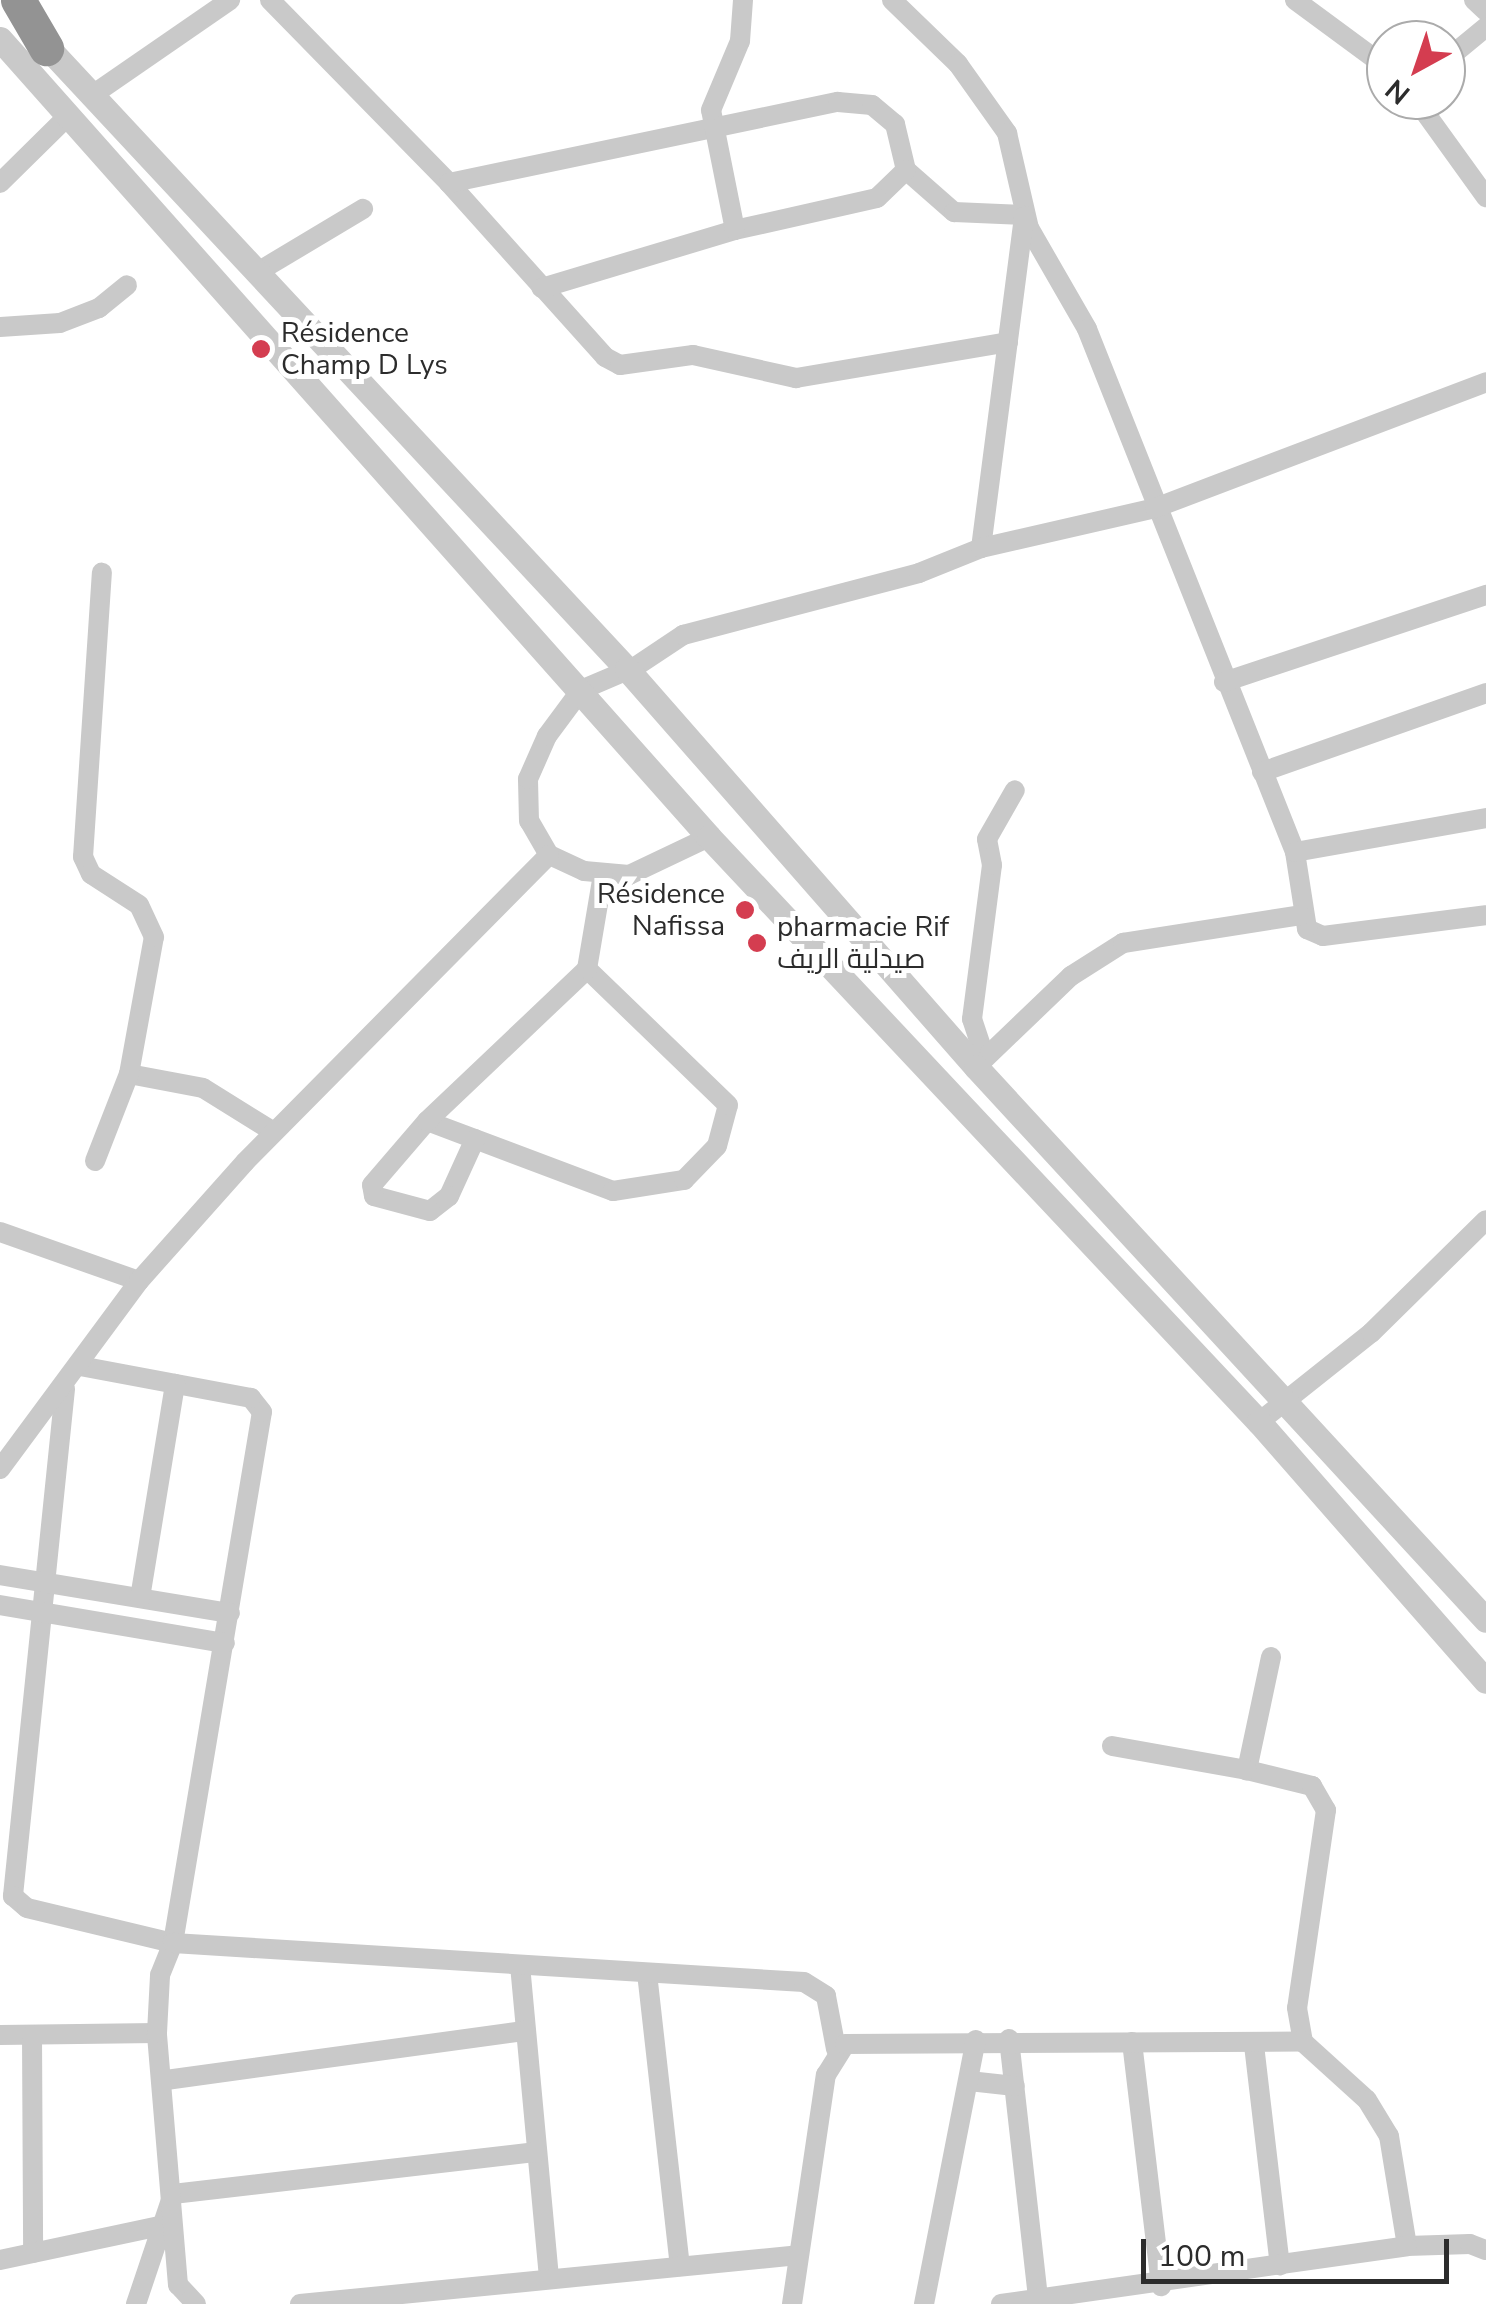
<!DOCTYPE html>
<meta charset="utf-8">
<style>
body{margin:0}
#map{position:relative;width:1486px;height:2304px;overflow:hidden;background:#fff;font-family:"Nunito Sans",Cairo,sans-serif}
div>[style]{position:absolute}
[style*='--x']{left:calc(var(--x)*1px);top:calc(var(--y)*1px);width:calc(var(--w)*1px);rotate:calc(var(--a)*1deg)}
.minor>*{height:20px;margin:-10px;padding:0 10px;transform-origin:10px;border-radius:10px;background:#c9c9c9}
.tertiary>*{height:25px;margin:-12.5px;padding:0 12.5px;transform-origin:12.5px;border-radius:12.5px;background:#c9c9c9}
.motorway>*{height:35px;margin:-17.5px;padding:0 17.5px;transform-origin:17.5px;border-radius:17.5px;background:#939393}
.dots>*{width:28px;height:28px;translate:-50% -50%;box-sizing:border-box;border:5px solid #fff;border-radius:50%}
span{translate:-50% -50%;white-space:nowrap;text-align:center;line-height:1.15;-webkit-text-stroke:10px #fff;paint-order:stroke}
.poi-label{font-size:28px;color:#2c2c2c}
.left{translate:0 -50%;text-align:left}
.right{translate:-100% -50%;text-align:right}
.north{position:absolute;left:1366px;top:20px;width:100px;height:100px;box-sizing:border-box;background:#fff;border:2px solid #ababab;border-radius:50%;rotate:220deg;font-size:28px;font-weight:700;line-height:40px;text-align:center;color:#2c2c2c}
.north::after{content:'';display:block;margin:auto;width:35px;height:45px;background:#d43d50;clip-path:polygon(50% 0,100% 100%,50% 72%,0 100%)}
.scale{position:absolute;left:1141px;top:2239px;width:308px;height:45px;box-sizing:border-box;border:5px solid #2c2c2c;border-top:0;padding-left:12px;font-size:30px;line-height:35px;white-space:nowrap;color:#2c2c2c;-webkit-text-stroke:8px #fff;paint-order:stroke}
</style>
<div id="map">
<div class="minor">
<div style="--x:270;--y:0;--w:256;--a:45.6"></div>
<div style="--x:449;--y:183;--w:234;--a:48.1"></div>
<div style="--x:605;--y:357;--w:17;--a:28"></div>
<div style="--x:620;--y:365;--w:74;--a:-7.8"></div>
<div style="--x:693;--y:355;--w:106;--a:12.6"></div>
<div style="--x:796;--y:378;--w:215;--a:-9.6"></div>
<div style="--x:892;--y:0;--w:92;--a:44.1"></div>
<div style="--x:958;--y:64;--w:85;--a:54.6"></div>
<div style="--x:1007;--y:133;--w:98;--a:77"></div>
<div style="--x:1029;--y:228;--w:116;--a:60.1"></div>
<div style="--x:1087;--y:329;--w:563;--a:68.31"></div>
<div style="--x:1295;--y:852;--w:78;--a:81.1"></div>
<div style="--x:1307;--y:929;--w:17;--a:24"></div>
<div style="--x:1323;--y:936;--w:164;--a:-7.3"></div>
<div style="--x:1295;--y:0;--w:113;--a:36.4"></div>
<div style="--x:1474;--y:0;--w:16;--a:43"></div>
<div style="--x:1446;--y:60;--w:52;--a:-39.5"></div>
<div style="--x:91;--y:96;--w:169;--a:-34.6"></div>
<div style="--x:1416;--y:100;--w:120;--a:54.2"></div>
<div style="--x:906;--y:170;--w:64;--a:41.2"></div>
<div style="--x:954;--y:212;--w:70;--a:2.5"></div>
<div style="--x:0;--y:183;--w:97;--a:-44.6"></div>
<div style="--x:449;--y:183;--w:397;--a:-11.8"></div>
<div style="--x:838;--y:102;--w:34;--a:5"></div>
<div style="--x:872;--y:105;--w:30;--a:40"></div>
<div style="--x:895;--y:124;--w:47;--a:76.6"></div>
<div style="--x:906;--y:170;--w:40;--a:136"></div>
<div style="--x:877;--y:198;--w:146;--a:167.3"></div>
<div style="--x:735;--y:230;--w:202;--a:163.3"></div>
<div style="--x:735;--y:230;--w:122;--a:-101.3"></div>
<div style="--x:711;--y:110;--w:75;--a:-67.2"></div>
<div style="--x:740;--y:41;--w:41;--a:-85.8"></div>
<div style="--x:261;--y:270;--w:119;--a:-30.9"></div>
<div style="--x:0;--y:327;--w:60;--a:-3.8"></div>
<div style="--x:60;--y:323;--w:42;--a:-21"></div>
<div style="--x:99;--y:308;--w:36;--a:-39"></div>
<div style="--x:981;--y:548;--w:334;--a:-82.6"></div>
<div style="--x:1224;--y:682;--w:276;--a:-18.4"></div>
<div style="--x:1262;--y:772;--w:238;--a:-19.4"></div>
<div style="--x:709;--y:837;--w:89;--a:154.6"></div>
<div style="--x:629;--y:875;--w:45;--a:-174.9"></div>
<div style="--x:584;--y:871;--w:38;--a:-155"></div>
<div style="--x:549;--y:855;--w:39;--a:-120"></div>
<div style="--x:529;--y:821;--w:42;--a:-91.4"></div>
<div style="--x:528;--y:779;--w:47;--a:-66.2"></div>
<div style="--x:547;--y:736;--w:57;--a:-53.5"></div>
<div style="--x:581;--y:690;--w:59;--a:-23.1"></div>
<div style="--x:635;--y:667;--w:58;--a:-33.7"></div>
<div style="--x:683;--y:635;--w:244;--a:-14.7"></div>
<div style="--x:919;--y:573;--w:67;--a:-22"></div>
<div style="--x:981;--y:548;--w:179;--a:-12.9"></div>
<div style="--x:1155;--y:508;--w:354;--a:-20.8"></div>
<div style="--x:1295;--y:852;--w:194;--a:-10.1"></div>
<div style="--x:985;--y:1058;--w:41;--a:-108.4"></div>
<div style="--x:972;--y:1019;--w:155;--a:-82.6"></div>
<div style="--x:992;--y:865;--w:26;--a:-101"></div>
<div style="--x:987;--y:839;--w:56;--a:-60.3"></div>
<div style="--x:976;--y:1067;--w:132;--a:-43.8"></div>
<div style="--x:1071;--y:976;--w:62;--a:-32.4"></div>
<div style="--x:1123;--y:943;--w:180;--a:-8.9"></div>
<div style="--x:129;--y:1074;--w:75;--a:10.7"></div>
<div style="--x:203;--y:1088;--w:81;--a:31.9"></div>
<div style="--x:427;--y:1121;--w:199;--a:20.6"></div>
<div style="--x:613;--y:1191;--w:72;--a:-8.8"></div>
<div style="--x:684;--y:1180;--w:47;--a:-45.9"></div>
<div style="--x:717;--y:1146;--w:42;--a:-75"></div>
<div style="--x:728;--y:1105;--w:196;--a:-136"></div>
<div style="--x:475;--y:1139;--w:63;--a:114.5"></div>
<div style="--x:449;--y:1196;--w:24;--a:142"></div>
<div style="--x:430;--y:1211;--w:58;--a:-165"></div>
<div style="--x:374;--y:1196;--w:11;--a:-100"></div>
<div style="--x:372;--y:1185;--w:84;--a:-49.3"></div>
<div style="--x:427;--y:1121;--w:221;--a:-43.5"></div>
<div style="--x:587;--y:969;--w:96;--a:-80.4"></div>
<div style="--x:95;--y:1161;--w:93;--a:-68.7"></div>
<div style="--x:129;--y:1074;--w:139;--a:-79.7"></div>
<div style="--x:154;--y:937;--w:35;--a:-115"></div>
<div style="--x:139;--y:905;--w:57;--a:-147.1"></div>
<div style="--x:91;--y:874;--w:19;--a:-115"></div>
<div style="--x:83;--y:857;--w:285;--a:-86.2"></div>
<div style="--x:0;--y:1232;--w:147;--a:19.4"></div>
<div style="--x:65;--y:1389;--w:510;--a:95.86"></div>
<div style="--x:13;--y:1896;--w:18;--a:41"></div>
<div style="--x:27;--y:1908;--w:150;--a:13.5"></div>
<div style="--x:173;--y:1943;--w:538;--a:-80.49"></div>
<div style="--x:262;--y:1412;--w:18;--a:-128"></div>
<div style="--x:251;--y:1398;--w:174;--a:-169.4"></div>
<div style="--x:1259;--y:1422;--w:143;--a:-38.5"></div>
<div style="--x:1371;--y:1333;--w:161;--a:-44.5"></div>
<div style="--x:0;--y:1469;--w:234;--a:-53.5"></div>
<div style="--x:139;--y:1281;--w:159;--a:-48.3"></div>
<div style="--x:245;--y:1162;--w:432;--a:-45.3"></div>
<div style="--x:0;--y:1575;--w:233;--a:9.4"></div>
<div style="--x:140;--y:1598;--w:217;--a:-80.7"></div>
<div style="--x:0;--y:1605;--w:228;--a:9.6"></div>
<div style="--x:1271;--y:1657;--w:116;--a:102"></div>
<div style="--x:1247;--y:1770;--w:67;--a:13.8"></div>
<div style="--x:1312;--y:1786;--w:28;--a:60"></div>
<div style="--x:1326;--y:1810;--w:200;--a:98.3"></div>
<div style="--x:1297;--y:2008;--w:35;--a:80"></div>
<div style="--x:1303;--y:2042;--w:86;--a:42.2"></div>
<div style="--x:1367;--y:2100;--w:42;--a:58.6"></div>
<div style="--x:1389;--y:2136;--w:111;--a:80.7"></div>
<div style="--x:1407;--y:2246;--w:63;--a:-1.8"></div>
<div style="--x:1470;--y:2244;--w:17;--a:21"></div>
<div style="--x:1112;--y:1746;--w:137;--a:10.1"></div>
<div style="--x:520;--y:1965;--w:315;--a:84.7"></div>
<div style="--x:647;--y:1973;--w:295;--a:83.6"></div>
<div style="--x:0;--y:2035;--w:157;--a:-0.7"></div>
<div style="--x:32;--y:2035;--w:218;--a:89.7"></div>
<div style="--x:1009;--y:2039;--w:260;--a:83.6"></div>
<div style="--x:1132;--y:2042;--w:246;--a:83.2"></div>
<div style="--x:1254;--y:2045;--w:222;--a:83.3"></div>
<div style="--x:166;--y:2080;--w:363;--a:-7.8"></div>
<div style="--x:969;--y:2081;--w:46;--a:6.2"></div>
<div style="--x:0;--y:2260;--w:164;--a:-12"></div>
<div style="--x:136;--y:2304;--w:116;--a:-71.4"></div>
<div style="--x:173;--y:2194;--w:366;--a:-6.6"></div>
<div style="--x:196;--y:2304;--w:26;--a:-133"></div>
<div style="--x:178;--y:2285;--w:253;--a:-94.8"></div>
<div style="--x:157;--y:2033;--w:58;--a:-87"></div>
<div style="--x:160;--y:1975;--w:35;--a:-68"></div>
<div style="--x:173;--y:1943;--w:632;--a:3.54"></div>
<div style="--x:804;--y:1982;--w:26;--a:32"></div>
<div style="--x:826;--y:1996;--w:54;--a:79.3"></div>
<div style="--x:300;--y:2304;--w:498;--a:-5.6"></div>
<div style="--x:792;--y:2304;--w:232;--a:-81.6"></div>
<div style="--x:826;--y:2075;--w:36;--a:-58"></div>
<div style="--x:845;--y:2044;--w:458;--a:-0.3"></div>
<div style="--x:924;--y:2304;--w:269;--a:-78.9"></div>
<div style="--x:1001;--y:2304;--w:410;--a:-8.1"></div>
</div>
<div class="tertiary">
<div style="--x:35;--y:34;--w:868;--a:47.01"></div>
<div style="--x:627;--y:669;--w:529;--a:48.75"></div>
<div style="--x:976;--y:1067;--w:752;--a:47.32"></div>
<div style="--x:0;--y:39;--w:1067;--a:48.38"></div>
<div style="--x:709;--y:837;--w:803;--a:46.77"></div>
<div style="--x:1259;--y:1422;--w:344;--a:48.8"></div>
</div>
<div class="motorway">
<div style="--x:18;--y:0;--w:56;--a:59.7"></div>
</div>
<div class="dots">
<div style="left:261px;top:349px;background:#d43d50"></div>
<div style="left:745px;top:910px;background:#d43d50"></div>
<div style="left:757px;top:943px;background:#d43d50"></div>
</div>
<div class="poi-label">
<span class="left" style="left:281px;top:349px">Résidence<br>Champ D Lys</span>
<span class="right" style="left:725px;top:910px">Résidence<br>Nafissa</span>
<span class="left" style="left:777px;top:943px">pharmacie Rif<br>صيدلية الريف</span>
</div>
<div class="north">N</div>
<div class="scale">100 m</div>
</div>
